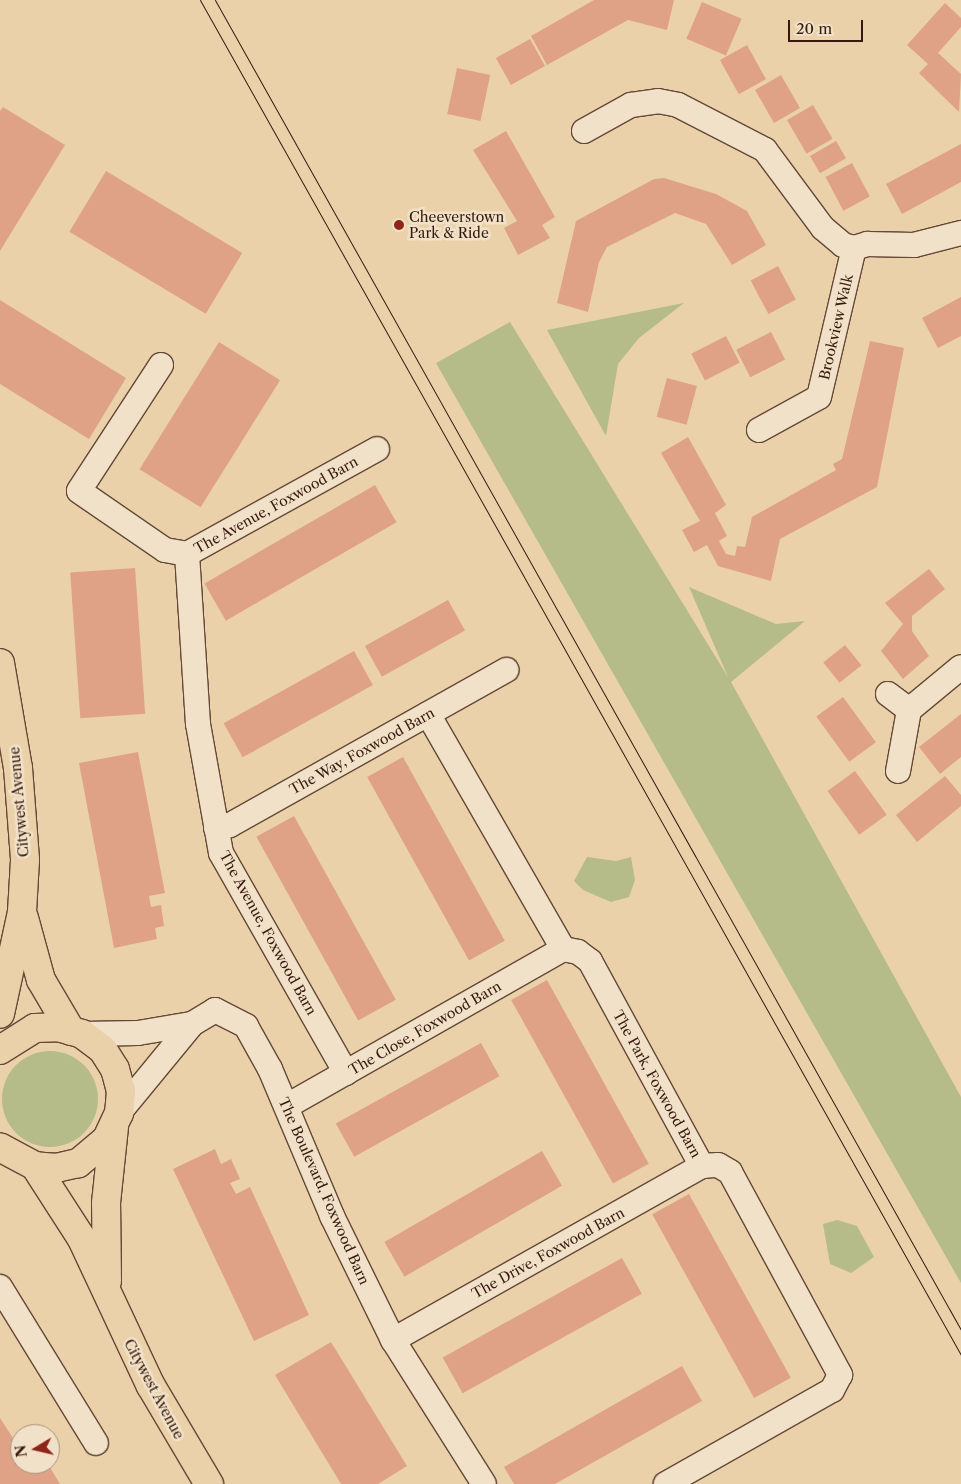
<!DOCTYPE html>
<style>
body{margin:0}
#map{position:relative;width:961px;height:1484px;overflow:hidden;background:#ead1aa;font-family:"Libre Caslon Text",serif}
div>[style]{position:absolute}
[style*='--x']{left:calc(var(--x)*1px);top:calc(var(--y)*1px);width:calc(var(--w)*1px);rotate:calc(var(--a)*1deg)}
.green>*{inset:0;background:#b5bc8a}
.round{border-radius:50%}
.building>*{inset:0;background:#e0a287;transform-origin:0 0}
.roads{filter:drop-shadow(1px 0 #644836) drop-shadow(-1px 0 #644836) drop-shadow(0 1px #644836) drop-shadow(0 -1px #644836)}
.minor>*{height:24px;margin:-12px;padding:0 12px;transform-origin:12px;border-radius:12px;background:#f1e1c8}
.major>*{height:28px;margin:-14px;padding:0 14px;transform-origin:14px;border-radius:14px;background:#ead1aa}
.tram>*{height:1px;margin:-0.5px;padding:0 0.5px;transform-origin:0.5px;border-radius:0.5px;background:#371a0f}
.dots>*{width:14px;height:14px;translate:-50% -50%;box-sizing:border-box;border:2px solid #f1e1c8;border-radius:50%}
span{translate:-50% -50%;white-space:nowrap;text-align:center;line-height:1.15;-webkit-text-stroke:5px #f1e1c8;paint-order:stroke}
.poi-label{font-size:14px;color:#371a0f}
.left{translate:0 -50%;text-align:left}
.street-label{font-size:14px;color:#371a0f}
.north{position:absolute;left:10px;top:1424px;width:50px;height:50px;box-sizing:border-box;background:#f1e1c8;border:1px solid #a7917e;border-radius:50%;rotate:261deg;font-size:14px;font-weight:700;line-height:20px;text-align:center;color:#371a0f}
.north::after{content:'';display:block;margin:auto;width:18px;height:22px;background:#8f2418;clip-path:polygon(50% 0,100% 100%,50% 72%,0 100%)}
.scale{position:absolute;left:788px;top:20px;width:75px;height:22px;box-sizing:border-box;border:2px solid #371a0f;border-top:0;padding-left:6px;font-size:15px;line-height:18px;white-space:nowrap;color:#371a0f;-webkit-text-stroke:4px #f1e1c8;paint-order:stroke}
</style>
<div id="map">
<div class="green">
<div style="clip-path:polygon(684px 303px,639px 338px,618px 364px,606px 436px,547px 330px)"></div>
<div style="clip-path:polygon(510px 322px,728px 677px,689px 587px,776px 624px,805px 621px,731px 682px,961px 1097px,961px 1283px,436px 363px)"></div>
<div style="clip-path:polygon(587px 857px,616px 861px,631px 857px,635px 880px,629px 897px,611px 902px,583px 890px,574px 881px)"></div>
<div class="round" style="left:2px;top:1051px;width:96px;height:96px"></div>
<div style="clip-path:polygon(837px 1220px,857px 1226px,874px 1257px,851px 1273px,830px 1264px,823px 1224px)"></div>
</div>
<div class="building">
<div style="clip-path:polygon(594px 0,674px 0,667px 30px,628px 20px,547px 65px,531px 36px)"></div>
<div style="left:702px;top:2px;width:43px;height:40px;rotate:23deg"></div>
<div style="clip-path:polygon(945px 3px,961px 18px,961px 27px,938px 53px,961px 74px,959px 112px,919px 73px,928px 64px,907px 45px)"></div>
<div style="left:530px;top:39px;width:31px;height:39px;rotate:61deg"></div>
<div style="left:747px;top:45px;width:39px;height:31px;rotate:61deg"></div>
<div style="left:457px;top:68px;width:34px;height:47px;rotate:12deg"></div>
<div style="left:781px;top:75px;width:38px;height:30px;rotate:60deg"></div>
<div style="left:813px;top:105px;width:39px;height:30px;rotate:60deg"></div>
<div style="clip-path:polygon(3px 107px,65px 145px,0 251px,0 111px)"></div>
<div style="clip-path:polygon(506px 131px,555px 217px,542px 225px,550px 238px,518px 255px,504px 228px,517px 221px,473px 150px)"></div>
<div style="left:836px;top:141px;width:20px;height:30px;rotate:60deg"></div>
<div style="clip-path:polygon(961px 144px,961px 182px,902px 214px,886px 184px)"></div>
<div style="left:852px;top:163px;width:38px;height:30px;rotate:62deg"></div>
<div style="left:106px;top:171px;width:159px;height:71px;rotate:31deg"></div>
<div style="clip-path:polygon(664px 178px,716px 194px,747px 211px,766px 245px,732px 265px,706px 224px,675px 213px,607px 247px,599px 262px,588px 312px,557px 303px,576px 221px,654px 179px)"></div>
<div style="left:778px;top:266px;width:38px;height:31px;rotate:62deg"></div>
<div style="clip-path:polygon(961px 297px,961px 336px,938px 348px,922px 318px)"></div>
<div style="clip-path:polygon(0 300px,126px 378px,89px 439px,0 384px)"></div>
<div style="left:771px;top:332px;width:31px;height:39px;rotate:63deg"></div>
<div style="left:726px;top:336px;width:30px;height:39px;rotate:63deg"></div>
<div style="clip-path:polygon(870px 341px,904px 348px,877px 487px,780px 539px,771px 581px,718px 566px,707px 545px,694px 552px,682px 530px,700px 521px,661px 453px,688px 437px,726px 505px,715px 513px,727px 536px,719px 541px,726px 554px,735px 556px,737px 546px,745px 547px,752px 517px,836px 470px,833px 464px,842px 459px)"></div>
<div style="left:219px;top:342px;width:72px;height:150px;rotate:32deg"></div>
<div style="left:667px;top:378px;width:31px;height:40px;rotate:15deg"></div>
<div style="left:375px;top:485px;width:43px;height:197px;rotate:60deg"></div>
<div style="left:135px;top:568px;width:146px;height:65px;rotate:86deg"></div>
<div style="clip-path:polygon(929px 569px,945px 589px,912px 616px,912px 631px,929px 656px,903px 679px,881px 651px,903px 624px,885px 603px)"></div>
<div style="left:448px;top:600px;width:35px;height:95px;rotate:61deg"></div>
<div style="left:845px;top:645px;width:26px;height:28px;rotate:51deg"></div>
<div style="left:354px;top:651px;width:39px;height:149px;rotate:61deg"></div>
<div style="left:843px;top:697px;width:56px;height:33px;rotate:54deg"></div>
<div style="clip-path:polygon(961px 714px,961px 757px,940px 774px,919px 747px)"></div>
<div style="clip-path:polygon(138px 752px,165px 893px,149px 896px,151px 907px,161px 905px,164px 926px,155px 928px,157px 939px,114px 948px,79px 763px)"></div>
<div style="left:403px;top:757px;width:210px;height:41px;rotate:61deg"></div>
<div style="left:855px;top:771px;width:54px;height:34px;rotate:54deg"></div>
<div style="clip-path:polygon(945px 776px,961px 795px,961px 806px,917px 842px,896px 815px)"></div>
<div style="left:294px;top:816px;width:210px;height:43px;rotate:61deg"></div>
<div style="left:547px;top:980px;width:210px;height:41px;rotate:61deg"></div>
<div style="left:481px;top:1043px;width:38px;height:166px;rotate:61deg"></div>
<div style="clip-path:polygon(215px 1149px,221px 1164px,231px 1159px,240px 1179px,230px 1183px,236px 1194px,250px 1187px,309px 1315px,254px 1341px,173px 1169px)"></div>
<div style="left:542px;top:1151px;width:40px;height:182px;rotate:60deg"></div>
<div style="left:689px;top:1194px;width:210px;height:42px;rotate:61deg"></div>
<div style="left:622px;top:1258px;width:41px;height:205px;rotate:61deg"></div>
<div style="clip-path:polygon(331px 1342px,407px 1466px,378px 1484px,341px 1484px,275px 1375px)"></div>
<div style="clip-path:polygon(682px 1366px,702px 1401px,555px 1484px,514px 1484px,504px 1467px)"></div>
<div style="clip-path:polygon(0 1418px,20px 1449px,20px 1464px,48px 1464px,60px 1484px,0 1484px)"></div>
</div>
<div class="roads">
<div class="minor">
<div style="--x:584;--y:131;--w:54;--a:-29"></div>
<div style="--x:631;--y:105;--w:27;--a:-8"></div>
<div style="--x:658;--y:101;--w:20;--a:11"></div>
<div style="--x:678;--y:105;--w:98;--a:27.3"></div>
<div style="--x:765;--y:150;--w:97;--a:53.4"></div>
<div style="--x:823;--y:228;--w:26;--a:40"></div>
<div style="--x:843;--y:245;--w:11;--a:15"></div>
<div style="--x:854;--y:248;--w:14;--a:-17"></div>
<div style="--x:867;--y:244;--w:47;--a:1.2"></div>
<div style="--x:914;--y:245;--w:49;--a:-14.3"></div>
<div style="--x:161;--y:365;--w:150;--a:123.1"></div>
<div style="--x:79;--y:491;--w:104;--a:34.5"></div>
<div style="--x:165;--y:550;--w:22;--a:10"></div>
<div style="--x:759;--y:430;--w:68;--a:-28.8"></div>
<div style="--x:819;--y:397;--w:153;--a:-76.8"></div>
<div style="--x:187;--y:554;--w:170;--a:86.3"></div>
<div style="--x:198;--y:724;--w:131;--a:79.9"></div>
<div style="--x:221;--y:853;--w:253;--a:60.4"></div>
<div style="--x:187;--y:554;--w:217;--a:-28.9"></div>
<div style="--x:888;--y:694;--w:26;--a:37"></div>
<div style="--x:909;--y:710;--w:62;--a:100.2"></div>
<div style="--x:909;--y:710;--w:67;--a:-39.6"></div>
<div style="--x:428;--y:714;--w:271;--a:60.1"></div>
<div style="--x:563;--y:949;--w:15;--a:11"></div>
<div style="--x:578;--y:952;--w:15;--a:37"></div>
<div style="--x:590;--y:961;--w:234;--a:61.4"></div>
<div style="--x:702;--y:1166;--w:16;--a:-4"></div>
<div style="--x:718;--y:1165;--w:14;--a:30"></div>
<div style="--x:730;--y:1172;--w:231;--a:61.5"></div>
<div style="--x:840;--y:1375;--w:17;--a:118"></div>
<div style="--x:832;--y:1390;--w:191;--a:150.5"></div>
<div style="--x:216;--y:828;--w:14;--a:-12"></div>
<div style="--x:230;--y:825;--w:317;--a:-29.3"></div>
<div style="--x:82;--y:1034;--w:56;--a:-1"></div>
<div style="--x:138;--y:1033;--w:55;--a:-9.5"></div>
<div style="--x:287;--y:1106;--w:318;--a:-29.6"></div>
<div style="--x:119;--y:1113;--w:115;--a:-50.6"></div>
<div style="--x:192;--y:1024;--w:27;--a:-31"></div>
<div style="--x:215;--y:1010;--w:35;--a:27"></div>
<div style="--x:246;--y:1026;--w:49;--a:60.8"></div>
<div style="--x:270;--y:1069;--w:160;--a:67.1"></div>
<div style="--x:332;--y:1216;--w:138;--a:63.8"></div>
<div style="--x:393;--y:1340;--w:170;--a:57.7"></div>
<div style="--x:0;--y:1287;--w:183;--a:58.4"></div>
<div style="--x:393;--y:1340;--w:355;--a:-29.4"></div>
</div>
<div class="major">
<div style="--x:0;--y:663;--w:107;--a:80.3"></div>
<div style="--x:18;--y:768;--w:92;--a:85.6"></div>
<div style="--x:25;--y:860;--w:52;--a:93.3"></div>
<div style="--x:22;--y:912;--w:104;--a:102.2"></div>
<div style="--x:24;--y:918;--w:64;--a:74.7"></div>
<div style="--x:41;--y:980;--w:59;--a:59.5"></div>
<div style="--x:0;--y:1050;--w:41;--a:-32.2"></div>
<div style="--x:35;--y:1028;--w:23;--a:-2"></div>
<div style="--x:58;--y:1027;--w:25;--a:16"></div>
<div style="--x:82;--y:1034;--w:26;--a:37"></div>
<div style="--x:103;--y:1050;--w:22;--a:58"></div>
<div style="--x:115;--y:1069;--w:23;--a:75"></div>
<div style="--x:121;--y:1091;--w:22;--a:95"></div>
<div style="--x:119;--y:1113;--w:29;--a:115"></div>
<div style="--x:107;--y:1139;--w:38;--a:140"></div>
<div style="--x:78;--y:1163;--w:22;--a:167"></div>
<div style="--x:57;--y:1168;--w:22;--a:-175"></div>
<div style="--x:35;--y:1166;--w:40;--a:-152"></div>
<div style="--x:35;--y:1166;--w:87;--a:57.2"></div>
<div style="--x:82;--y:1239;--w:162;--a:64.9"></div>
<div style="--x:151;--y:1386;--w:114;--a:59.4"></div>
<div style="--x:107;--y:1281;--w:78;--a:-90.7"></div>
<div style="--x:106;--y:1203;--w:76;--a:-84"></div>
</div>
</div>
<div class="tram">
<div style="--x:200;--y:0;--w:1554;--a:60.68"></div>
<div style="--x:215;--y:0;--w:1525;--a:60.71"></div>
</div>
<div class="dots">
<div style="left:399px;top:225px;background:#8f2418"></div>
</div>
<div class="poi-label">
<span class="left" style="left:409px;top:225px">Cheeverstown<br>Park &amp; Ride</span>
</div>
<div class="street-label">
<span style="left:836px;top:327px;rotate:-77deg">Brookview Walk</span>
<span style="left:276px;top:505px;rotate:-29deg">The Avenue, Foxwood Barn</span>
<span style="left:362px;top:751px;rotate:-29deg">The Way, Foxwood Barn</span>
<span style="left:19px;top:802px;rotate:-95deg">Citywest Avenue</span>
<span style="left:268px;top:933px;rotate:61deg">The Avenue, Foxwood Barn</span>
<span style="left:425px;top:1028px;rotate:-30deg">The Close, Foxwood Barn</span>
<span style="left:657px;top:1084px;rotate:61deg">The Park, Foxwood Barn</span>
<span style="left:324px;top:1191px;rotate:66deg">The Boulevard, Foxwood Barn</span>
<span style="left:548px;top:1253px;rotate:-29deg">The Drive, Foxwood Barn</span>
<span style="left:154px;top:1389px;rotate:62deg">Citywest Avenue</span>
</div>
<div class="north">N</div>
<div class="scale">20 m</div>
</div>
